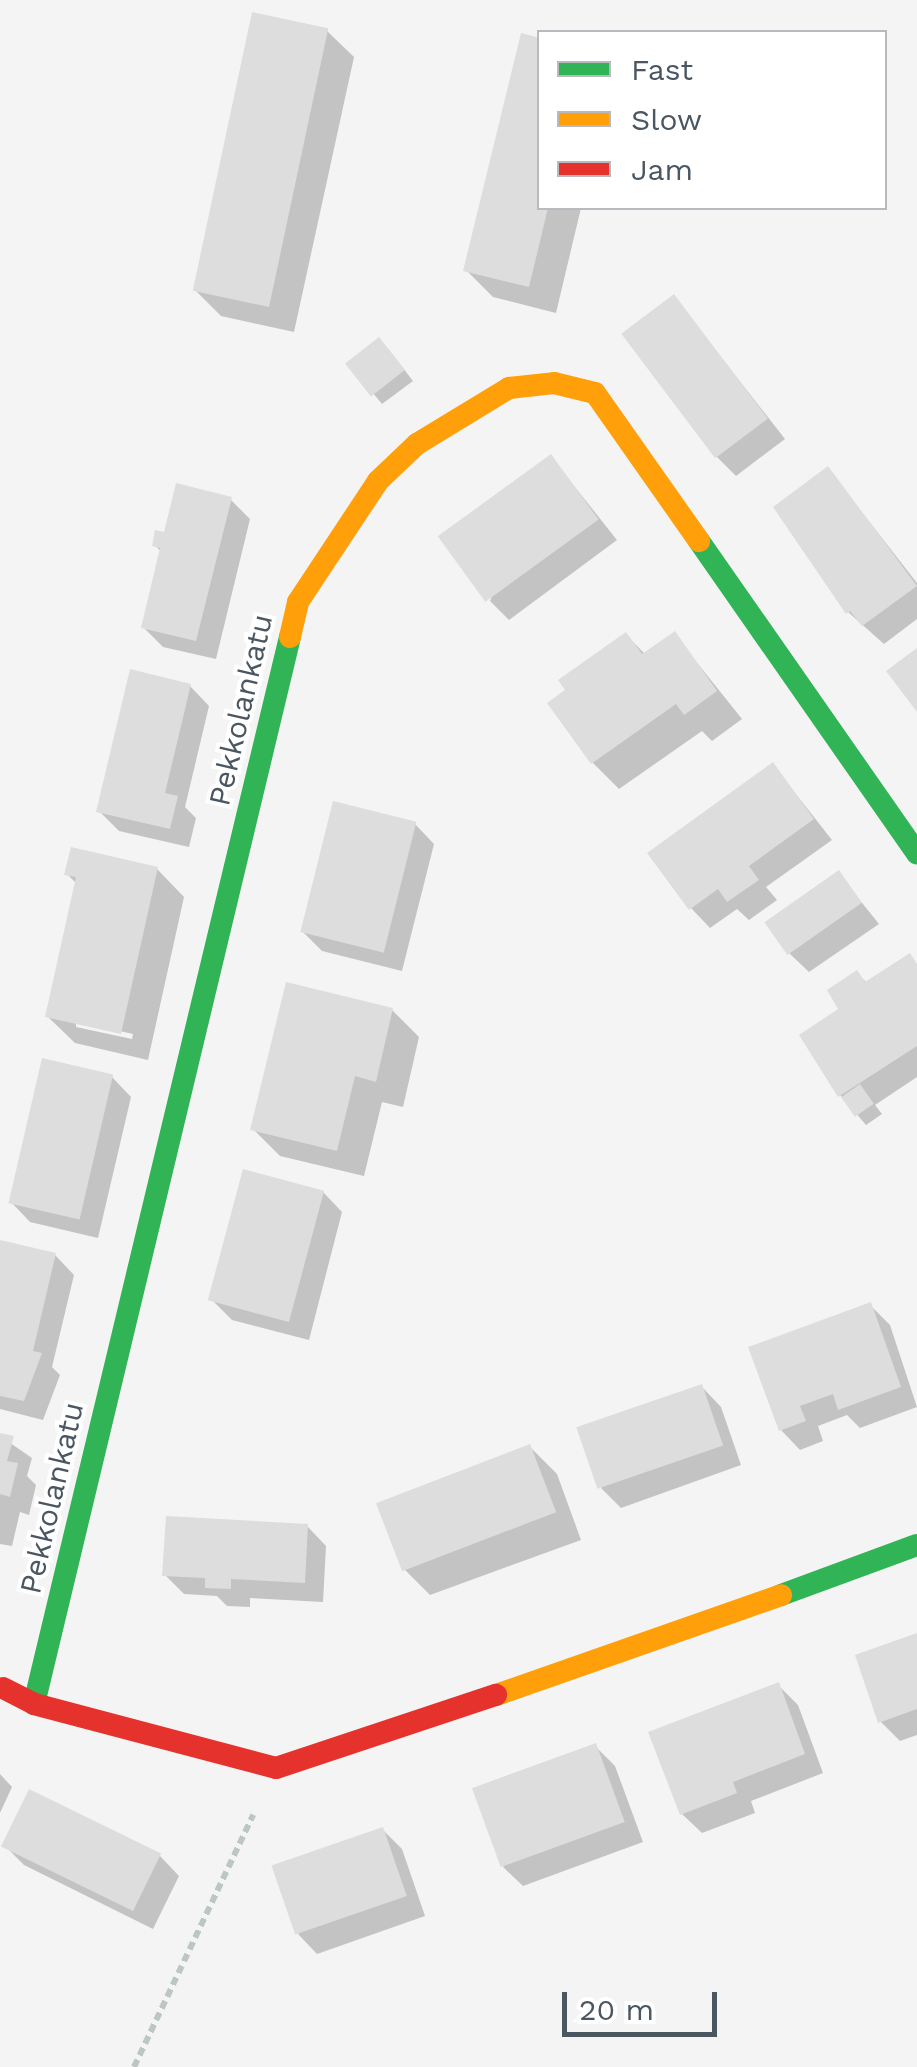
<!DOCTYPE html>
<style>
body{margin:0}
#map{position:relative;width:917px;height:2067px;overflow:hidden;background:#f4f4f4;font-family:"Work Sans",sans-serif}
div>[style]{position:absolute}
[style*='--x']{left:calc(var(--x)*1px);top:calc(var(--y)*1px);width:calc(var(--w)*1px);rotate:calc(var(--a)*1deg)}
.shadow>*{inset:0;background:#0003}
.building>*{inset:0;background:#ddddde;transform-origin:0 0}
.path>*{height:6px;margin-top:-3px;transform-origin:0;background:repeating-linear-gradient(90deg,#bcc7c4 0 8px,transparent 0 13px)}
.fast>*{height:22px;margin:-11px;padding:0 11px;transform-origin:11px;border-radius:11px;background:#30b455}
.slow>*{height:22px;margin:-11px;padding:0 11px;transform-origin:11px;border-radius:11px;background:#ff9f0a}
.jam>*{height:22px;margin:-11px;padding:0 11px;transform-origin:11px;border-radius:11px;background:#e5322d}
span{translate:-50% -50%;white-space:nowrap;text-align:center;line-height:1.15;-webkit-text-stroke:8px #fff;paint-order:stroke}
.street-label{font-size:30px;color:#4a5661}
.legend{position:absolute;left:537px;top:30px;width:350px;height:180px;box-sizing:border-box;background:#fff;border:2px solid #b7bbc0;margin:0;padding:12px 18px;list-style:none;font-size:30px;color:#4a5661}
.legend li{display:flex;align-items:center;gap:20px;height:50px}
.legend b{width:50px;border:2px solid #b7bbc0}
.scale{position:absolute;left:562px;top:1992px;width:155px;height:45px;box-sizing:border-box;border:5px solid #4a5661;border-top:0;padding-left:12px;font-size:30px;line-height:35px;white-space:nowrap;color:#4a5661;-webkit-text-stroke:8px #fff;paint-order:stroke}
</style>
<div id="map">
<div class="shadow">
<div style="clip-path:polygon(326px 30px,354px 57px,294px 332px,221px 316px,194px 289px)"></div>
<div style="clip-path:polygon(540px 208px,581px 208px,556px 313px,493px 297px,466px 270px)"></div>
<div style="clip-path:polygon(674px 297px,785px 439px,736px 476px,717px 457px)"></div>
<div style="clip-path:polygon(389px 350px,413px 381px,382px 404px,349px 364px)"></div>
<div style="clip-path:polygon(551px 457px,617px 540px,509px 620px,490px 601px)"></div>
<div style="clip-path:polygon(828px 469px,917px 583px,917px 619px,884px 644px,848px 612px)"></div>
<div style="clip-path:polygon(230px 499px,250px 519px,216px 659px,163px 647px,143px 627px,162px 552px,154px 545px)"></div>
<div style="clip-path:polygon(674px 634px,742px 719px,712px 741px,702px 731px,619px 789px,592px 762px,626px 635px,646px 655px)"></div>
<div style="clip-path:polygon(190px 686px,209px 706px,185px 807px,196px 818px,189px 847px,119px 831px,99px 811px)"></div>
<div style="clip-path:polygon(773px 765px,832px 840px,766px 887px,777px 900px,749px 920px,737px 909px,710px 928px,691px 908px)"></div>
<div style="clip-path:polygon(415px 824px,434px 844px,402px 971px,322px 951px,303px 932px)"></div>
<div style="clip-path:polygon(evenodd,157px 869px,184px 897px,148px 1060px,75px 1043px,47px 1016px,77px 884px,67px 874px,157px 869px,76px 1021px,133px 1034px,132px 1039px,76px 1027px,76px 1021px)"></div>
<div style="clip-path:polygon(838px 873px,879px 924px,809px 972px,789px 953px)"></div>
<div style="clip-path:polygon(917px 964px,917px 1077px,875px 1105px,882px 1114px,866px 1125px,840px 1095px,842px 1010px,857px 973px,868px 984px)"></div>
<div style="clip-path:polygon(392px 1010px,419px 1037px,403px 1107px,382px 1102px,364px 1176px,280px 1156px,253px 1129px)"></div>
<div style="clip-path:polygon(112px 1077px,131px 1097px,98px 1238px,30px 1222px,11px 1202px)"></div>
<div style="clip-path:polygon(323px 1192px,342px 1212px,309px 1340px,232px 1320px,212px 1300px)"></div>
<div style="clip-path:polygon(0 1242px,55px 1255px,74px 1275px,52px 1367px,60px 1375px,43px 1420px,0 1409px)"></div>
<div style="clip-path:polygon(870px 1305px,890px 1325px,917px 1407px,860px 1428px,847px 1415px,818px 1426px,823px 1441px,800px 1450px,781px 1430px)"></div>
<div style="clip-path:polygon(702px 1387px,721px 1407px,741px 1465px,621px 1508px,601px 1488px)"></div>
<div style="clip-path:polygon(0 1436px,32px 1458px,27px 1476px,36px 1485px,29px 1515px,20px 1512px,12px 1546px,0 1544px)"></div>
<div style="clip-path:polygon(530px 1447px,557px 1474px,581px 1540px,430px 1595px,403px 1568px)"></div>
<div style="clip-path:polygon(307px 1526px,326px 1546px,323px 1602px,250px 1598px,250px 1607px,227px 1606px,217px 1596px,184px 1594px,165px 1575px)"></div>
<div style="clip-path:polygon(917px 1636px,917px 1735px,900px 1741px,881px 1722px)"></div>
<div style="clip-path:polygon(778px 1685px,798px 1705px,823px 1773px,751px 1801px,755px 1813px,702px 1833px,682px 1814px)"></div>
<div style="clip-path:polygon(595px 1746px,615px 1766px,643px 1842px,523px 1886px,503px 1867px)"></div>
<div style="clip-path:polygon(0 1774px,12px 1787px,0 1813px)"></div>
<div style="clip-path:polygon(382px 1829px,402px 1849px,425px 1916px,317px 1954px,298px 1934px)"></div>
<div style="clip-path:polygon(4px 1845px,160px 1856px,179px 1876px,153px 1929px,24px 1865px)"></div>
</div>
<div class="building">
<div style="left:252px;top:12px;width:78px;height:285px;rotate:12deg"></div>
<div style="clip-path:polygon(521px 33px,540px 38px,540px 208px,548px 208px,529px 287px,463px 271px)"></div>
<div style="left:674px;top:294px;width:156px;height:66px;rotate:53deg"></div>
<div style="left:379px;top:337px;width:42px;height:43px;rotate:52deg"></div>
<div style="left:551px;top:454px;width:81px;height:140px;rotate:54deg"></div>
<div style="clip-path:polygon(828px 466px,917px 586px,862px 626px,850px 611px,846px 614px,773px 507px)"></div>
<div style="clip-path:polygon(176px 483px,232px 497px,196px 641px,141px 628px,160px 548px,152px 546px,155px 530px,164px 532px)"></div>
<div style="clip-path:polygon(675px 631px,717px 691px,684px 715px,676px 704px,591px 764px,547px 703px,565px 690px,558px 680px,626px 632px,642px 654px)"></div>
<div style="clip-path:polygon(917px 648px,917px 712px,886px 671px)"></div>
<div style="clip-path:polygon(130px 669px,191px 684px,165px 793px,178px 796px,170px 829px,96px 812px)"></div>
<div style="clip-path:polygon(773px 762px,814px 819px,749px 866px,759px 880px,727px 902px,718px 889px,689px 910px,647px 853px)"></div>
<div style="left:333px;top:801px;width:86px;height:135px;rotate:14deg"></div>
<div style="clip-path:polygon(71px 847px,158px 867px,121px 1034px,45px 1017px,76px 877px,64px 875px)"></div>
<div style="left:839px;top:870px;width:40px;height:91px;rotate:55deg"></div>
<div style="clip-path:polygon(910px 953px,917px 964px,917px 1046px,838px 1097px,799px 1035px,838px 1009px,827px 990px,857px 970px,865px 982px)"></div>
<div style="clip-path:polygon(286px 982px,393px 1008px,376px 1082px,355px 1076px,337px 1151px,250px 1130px)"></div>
<div style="left:42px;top:1058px;width:73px;height:149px;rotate:13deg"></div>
<div style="left:860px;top:1084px;width:24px;height:23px;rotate:55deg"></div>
<div style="left:243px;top:1169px;width:84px;height:136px;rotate:15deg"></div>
<div style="clip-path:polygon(0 1240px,56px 1253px,33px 1351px,42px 1353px,24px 1401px,0 1396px)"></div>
<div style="clip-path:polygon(871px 1302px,901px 1387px,838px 1410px,833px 1394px,800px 1406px,806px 1421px,779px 1431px,748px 1347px)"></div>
<div style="left:702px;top:1384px;width:65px;height:133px;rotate:71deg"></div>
<div style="clip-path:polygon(0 1433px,14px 1436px,7px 1461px,18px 1463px,10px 1497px,0 1494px)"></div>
<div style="left:530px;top:1444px;width:73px;height:165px;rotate:69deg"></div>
<div style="clip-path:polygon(166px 1516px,308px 1524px,305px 1583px,231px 1579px,231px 1589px,205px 1588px,205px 1578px,162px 1576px)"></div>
<div style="clip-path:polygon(917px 1633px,917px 1709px,878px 1723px,855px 1655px)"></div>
<div style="clip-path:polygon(779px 1682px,805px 1754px,733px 1782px,737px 1793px,680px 1815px,648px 1732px)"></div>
<div style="left:596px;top:1743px;width:84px;height:132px;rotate:70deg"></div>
<div style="left:29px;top:1789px;width:147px;height:64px;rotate:26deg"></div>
<div style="left:383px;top:1827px;width:73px;height:118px;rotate:71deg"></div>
</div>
<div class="path">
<div style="--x:134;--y:2067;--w:279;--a:-64.7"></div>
</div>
<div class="fast">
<div style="--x:699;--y:541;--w:381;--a:55.1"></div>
<div style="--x:781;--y:1595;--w:145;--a:-20.2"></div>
<div style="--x:34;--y:1704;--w:1097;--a:-76.51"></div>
</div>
<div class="slow">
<div style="--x:290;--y:637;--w:36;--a:-77"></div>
<div style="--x:298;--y:602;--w:145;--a:-56.5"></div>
<div style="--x:378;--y:481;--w:54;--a:-43.5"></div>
<div style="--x:417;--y:444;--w:108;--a:-31.3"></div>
<div style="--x:509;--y:388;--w:45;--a:-6.3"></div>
<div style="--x:554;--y:383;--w:42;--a:13.7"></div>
<div style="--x:595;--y:393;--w:181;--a:54.9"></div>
<div style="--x:496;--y:1695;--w:302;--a:-19.3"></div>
</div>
<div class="jam">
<div style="--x:3;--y:1688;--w:35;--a:27"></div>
<div style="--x:34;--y:1704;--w:250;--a:14.8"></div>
<div style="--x:276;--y:1768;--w:232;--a:-18.4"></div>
</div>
<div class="street-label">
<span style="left:241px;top:710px;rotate:-77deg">Pekkolankatu</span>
<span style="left:52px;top:1498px;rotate:-77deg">Pekkolankatu</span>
</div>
<ul class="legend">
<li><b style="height:12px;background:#30b455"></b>Fast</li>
<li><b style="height:12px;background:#ff9f0a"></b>Slow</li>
<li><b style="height:12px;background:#e5322d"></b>Jam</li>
</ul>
<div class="scale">20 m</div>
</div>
